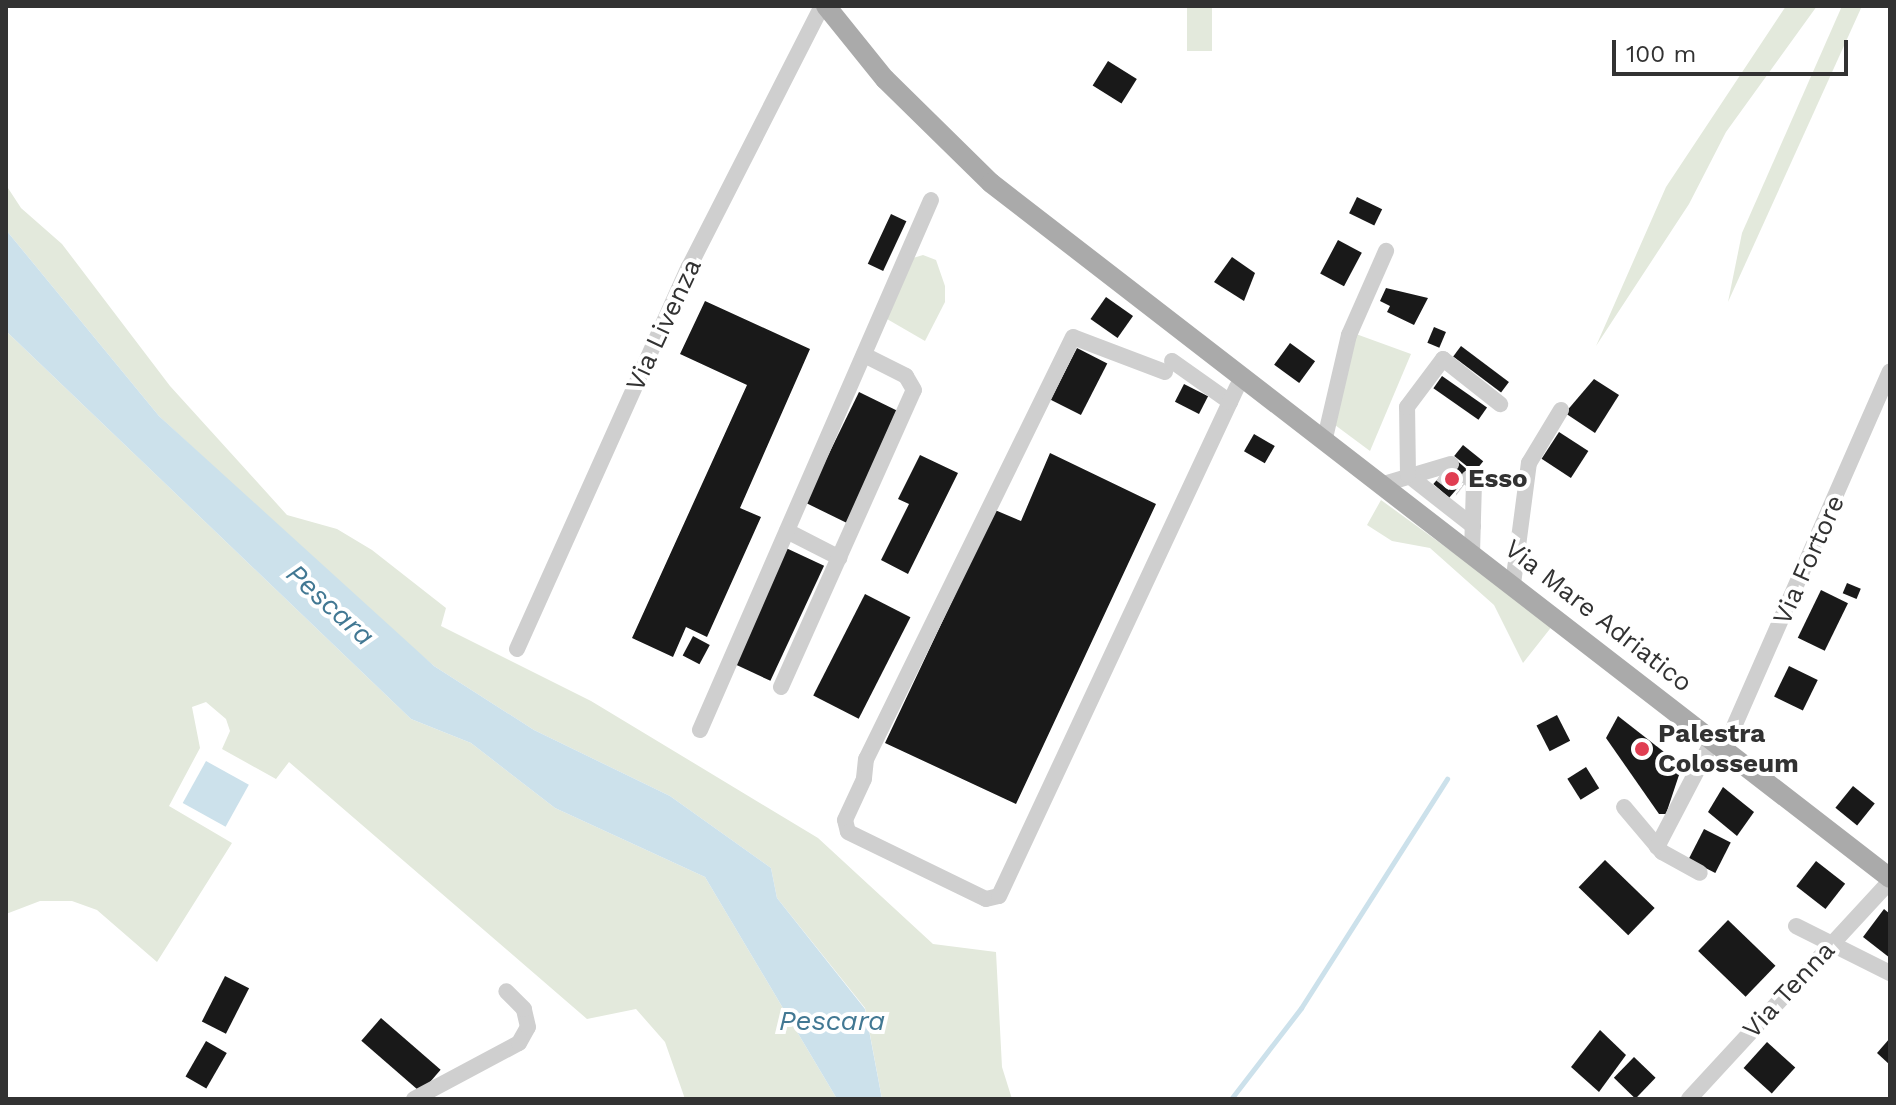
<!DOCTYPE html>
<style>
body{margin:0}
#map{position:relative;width:1896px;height:1105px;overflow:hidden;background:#fff;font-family:"Work Sans",sans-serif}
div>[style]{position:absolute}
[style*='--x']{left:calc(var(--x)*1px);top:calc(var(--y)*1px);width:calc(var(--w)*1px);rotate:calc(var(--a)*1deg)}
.green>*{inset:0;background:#e3e9dc;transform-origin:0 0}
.water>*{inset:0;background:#cce1eb;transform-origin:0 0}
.stream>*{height:5px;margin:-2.5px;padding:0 2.5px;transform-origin:2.5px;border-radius:2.5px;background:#cce1eb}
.building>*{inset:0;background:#191919;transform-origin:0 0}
.minor-tunnel>*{height:16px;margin-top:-8px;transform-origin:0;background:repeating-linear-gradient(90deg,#d6d6d6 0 16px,transparent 0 24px)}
.minor>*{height:16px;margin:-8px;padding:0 8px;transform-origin:8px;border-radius:8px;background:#cfcfcf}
.major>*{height:20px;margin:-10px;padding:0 10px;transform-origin:10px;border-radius:10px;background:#aaa}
.dots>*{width:22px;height:22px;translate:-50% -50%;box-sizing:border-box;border:4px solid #fff;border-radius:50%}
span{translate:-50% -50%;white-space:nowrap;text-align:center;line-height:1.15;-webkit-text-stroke:8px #fff;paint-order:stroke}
.street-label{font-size:26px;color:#323232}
.poi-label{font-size:26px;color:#323232;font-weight:700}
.left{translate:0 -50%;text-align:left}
.water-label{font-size:28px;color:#427893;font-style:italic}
.frame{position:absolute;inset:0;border:8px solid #323232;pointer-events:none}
.scale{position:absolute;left:1612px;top:40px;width:236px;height:36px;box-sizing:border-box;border:4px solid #323232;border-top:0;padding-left:10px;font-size:24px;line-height:28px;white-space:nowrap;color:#323232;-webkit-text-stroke:6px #fff;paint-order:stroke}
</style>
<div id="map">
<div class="green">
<div style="left:1187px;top:6px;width:25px;height:45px"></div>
<div style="clip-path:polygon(1786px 6px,1817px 6px,1726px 132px,1689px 204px,1596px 346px,1666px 187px)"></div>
<div style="clip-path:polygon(1842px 6px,1862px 6px,1728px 302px,1742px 233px)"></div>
<div style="clip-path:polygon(6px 185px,21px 208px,62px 244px,170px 386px,287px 515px,337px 529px,372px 550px,446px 608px,441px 626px,591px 701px,818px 838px,933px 944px,996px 952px,1002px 1067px,1012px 1099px,882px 1099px,865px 1008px,777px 898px,771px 868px,670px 796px,534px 730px,434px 666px,368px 610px,159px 416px,6px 230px)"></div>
<div style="clip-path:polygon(923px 255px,936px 260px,945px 286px,945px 302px,925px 341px,887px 319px,913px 258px)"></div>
<div style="clip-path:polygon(6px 331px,411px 719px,471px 743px,555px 808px,705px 877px,837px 1099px,685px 1099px,665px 1042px,636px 1009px,587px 1019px,289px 762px,276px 779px,222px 749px,230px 731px,226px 719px,206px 702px,192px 707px,200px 748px,169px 806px,232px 843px,157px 962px,97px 910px,72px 901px,40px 901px,6px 914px)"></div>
<div style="clip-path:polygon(1356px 334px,1411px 354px,1370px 451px,1335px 425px)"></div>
<div style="clip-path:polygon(1381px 500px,1553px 625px,1523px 663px,1494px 605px,1430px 548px,1392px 541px,1367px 525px)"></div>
</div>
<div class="water">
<div style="clip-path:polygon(6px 230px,159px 416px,434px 666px,534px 730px,670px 796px,771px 868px,777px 898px,865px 1009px,882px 1099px,837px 1099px,705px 877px,555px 808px,471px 743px,411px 719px,6px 331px)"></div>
<div style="left:206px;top:761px;width:49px;height:48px;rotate:29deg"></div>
</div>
<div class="stream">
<div style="--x:1231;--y:1099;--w:115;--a:-52.4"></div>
<div style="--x:1301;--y:1008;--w:272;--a:-57.5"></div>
</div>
<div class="building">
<div style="left:1108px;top:61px;width:34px;height:29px;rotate:32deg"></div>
<div style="left:1357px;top:197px;width:28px;height:18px;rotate:26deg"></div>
<div style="left:891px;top:214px;width:17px;height:55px;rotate:25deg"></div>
<div style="left:1338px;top:240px;width:27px;height:38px;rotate:28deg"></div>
<div style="clip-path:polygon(1232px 257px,1255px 273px,1244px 301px,1214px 282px)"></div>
<div style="clip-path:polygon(1386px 288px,1428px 298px,1414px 325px,1387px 312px,1390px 306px,1380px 301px)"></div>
<div style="left:1106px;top:297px;width:33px;height:27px;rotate:35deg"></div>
<div style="clip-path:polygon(705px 301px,810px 349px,740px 508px,761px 517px,707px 637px,686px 627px,673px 657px,632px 638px,747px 385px,680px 354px)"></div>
<div style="left:1434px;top:327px;width:13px;height:17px;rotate:23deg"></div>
<div style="left:1290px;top:343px;width:31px;height:27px;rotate:36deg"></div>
<div style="left:1461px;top:346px;width:60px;height:13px;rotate:37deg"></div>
<div style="left:1077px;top:348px;width:34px;height:58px;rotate:27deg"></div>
<div style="left:1442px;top:376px;width:55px;height:15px;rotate:35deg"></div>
<div style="clip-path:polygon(1594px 379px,1619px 395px,1595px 433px,1565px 413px)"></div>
<div style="left:1184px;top:384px;width:27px;height:20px;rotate:27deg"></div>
<div style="left:859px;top:392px;width:46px;height:123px;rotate:26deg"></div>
<div style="left:1559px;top:432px;width:35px;height:32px;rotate:33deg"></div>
<div style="left:1254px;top:434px;width:24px;height:20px;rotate:30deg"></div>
<div style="left:1463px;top:445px;width:26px;height:14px;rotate:39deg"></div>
<div style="clip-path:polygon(1050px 453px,1156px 504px,1016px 804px,885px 743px,995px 510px,1021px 521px)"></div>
<div style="clip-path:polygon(920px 455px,958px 473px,908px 574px,881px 560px,909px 504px,898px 499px)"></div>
<div style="left:1455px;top:459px;width:21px;height:33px;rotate:41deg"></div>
<div style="left:786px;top:548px;width:42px;height:127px;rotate:25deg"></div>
<div style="left:1847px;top:583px;width:15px;height:11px;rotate:23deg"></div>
<div style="left:1821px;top:590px;width:30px;height:53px;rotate:26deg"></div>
<div style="left:865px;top:594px;width:51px;height:114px;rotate:27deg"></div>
<div style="left:693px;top:636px;width:19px;height:22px;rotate:28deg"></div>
<div style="left:1789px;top:666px;width:32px;height:34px;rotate:26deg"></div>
<div style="left:1557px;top:715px;width:29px;height:23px;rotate:63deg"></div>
<div style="clip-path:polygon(1618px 716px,1682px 766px,1666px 814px,1659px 814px,1606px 738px)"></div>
<div style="left:1586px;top:767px;width:25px;height:22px;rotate:58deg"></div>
<div style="left:1853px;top:786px;width:28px;height:28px;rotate:39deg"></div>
<div style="clip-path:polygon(1723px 787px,1754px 812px,1737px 836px,1708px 812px)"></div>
<div style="left:1704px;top:829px;width:30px;height:34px;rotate:27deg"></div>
<div style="left:1605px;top:860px;width:69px;height:38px;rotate:44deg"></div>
<div style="left:1816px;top:861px;width:37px;height:32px;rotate:38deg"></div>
<div style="clip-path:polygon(1884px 909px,1890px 914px,1890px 958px,1863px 937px)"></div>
<div style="left:1728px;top:920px;width:66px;height:43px;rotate:44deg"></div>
<div style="left:225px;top:976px;width:27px;height:51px;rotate:27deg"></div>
<div style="left:381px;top:1018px;width:79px;height:30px;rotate:41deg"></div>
<div style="clip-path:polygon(1600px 1030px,1626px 1055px,1599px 1092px,1571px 1067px)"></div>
<div style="clip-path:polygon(1890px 1038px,1890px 1065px,1877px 1053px)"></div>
<div style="left:206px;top:1041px;width:24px;height:41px;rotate:30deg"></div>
<div style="left:1767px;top:1042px;width:38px;height:35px;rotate:42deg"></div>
<div style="left:1634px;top:1057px;width:30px;height:29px;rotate:44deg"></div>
</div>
<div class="minor-tunnel">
<div style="--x:1441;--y:474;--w:25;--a:37"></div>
</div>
<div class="minor">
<div style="--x:1165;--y:372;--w:98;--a:-159.2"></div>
<div style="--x:1073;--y:337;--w:470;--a:116.1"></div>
<div style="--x:866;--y:759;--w:20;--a:96"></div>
<div style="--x:864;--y:779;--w:45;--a:114.9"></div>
<div style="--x:845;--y:820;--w:12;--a:76"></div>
<div style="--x:848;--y:832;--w:153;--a:25.9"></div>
<div style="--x:986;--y:899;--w:13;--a:-13"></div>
<div style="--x:999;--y:896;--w:545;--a:-64.94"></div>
<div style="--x:1230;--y:402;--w:71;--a:-144.7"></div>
<div style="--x:1230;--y:402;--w:17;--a:-65"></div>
<div style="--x:1325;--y:438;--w:106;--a:-76.9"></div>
<div style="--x:1349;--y:335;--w:92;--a:-66.2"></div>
<div style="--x:1469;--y:478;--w:6;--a:39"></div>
<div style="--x:1474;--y:482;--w:70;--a:91.6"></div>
<div style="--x:1384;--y:484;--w:70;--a:-16.6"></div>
<div style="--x:1473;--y:526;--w:83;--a:-141.9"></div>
<div style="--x:1408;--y:475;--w:68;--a:-90.8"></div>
<div style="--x:1407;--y:407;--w:60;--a:-53.1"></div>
<div style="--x:1443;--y:359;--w:73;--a:38.3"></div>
<div style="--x:787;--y:531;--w:59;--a:27"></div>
<div style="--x:1513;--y:584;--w:122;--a:-82.5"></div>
<div style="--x:1529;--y:463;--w:62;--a:-58.9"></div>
<div style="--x:517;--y:649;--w:419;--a:-65.8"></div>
<div style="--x:689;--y:267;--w:293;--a:-63"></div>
<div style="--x:781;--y:687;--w:325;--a:-65.9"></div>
<div style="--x:914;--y:390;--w:16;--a:-120"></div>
<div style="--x:906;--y:376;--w:47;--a:-153.4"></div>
<div style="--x:700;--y:730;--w:578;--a:-66.45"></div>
<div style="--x:1725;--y:747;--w:410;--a:-66.3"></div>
<div style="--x:1624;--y:807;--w:59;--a:49.8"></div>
<div style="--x:1662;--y:852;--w:43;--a:28.9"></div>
<div style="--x:1657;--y:847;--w:123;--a:-62.4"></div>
<div style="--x:1796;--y:926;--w:105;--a:26.6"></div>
<div style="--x:414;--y:1099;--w:119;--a:-28.1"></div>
<div style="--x:519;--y:1043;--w:18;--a:-61"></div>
<div style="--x:528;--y:1027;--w:18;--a:-103"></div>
<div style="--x:524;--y:1009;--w:25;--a:-135"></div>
<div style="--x:1689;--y:1099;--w:297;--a:-47.3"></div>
</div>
<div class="major">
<div style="--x:826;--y:6;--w:94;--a:51.1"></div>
<div style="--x:885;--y:79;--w:148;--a:44.5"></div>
<div style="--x:991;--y:183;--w:1136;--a:37.71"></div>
</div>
<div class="dots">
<div style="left:1452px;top:479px;background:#e03e52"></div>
<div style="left:1642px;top:749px;background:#e03e52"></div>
</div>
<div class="street-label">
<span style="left:664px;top:325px;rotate:-65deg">Via Livenza</span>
<span style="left:1809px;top:560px;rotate:-66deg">Via Fortore</span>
<span style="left:1598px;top:616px;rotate:38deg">Via Mare Adriatico</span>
<span style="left:1789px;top:990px;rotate:-47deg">Via Tenna</span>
</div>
<div class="poi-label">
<span class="left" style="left:1468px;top:479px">Esso</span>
<span class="left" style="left:1658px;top:749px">Palestra<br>Colosseum</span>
</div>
<div class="water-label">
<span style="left:330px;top:605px;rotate:42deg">Pescara</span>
<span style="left:832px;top:1021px">Pescara</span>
</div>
<div class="frame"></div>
<div class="scale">100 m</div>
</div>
